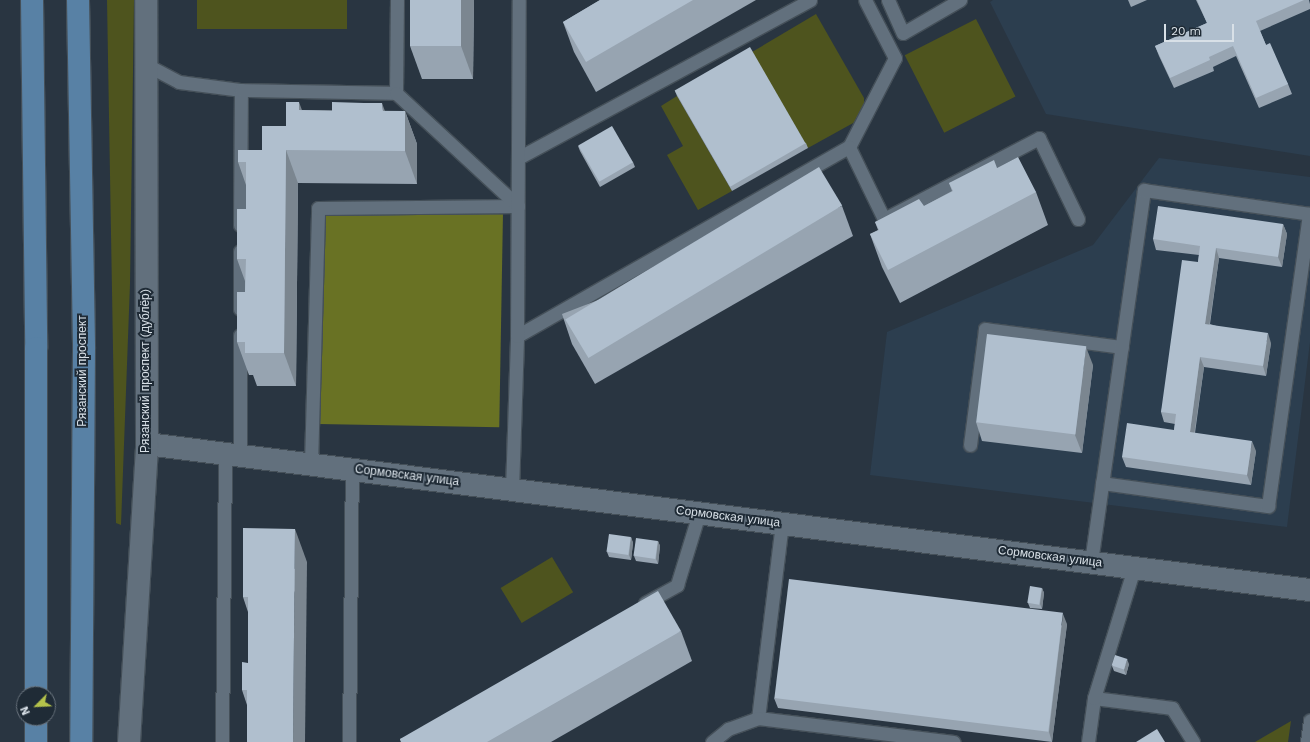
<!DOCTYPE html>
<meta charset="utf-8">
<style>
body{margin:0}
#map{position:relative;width:1310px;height:742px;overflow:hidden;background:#293541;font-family:"Work Sans",sans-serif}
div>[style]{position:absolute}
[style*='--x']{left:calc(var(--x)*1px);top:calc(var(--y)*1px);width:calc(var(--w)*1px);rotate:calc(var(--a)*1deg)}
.built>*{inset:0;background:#2c3e4f}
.green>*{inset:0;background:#4e541e;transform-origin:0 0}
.forest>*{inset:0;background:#697224;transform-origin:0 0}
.roads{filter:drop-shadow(1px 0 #455059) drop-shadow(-1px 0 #455059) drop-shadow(0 1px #455059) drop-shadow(0 -1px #455059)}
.service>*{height:13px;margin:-6.5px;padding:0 6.5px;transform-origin:6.5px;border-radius:6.5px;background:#62707d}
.tertiary>*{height:22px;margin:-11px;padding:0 11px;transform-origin:11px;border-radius:11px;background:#62707d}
.secondary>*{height:22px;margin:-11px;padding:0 11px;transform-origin:11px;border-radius:11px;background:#62707d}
.primary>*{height:22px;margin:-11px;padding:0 11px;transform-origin:11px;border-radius:11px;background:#5881a5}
.wall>*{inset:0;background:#97a4b1}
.shaded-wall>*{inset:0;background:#7b8690}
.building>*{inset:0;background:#b0bfce;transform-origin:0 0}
span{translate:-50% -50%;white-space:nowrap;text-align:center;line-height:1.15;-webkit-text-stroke:4px #1f2b36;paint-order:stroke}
.street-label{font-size:12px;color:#d8e0e7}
.north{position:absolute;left:16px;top:686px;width:40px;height:40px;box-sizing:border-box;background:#1f2b36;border:1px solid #69737d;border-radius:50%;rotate:246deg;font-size:11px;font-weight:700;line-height:16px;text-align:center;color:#d8e0e7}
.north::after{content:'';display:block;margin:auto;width:14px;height:18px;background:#b4c24b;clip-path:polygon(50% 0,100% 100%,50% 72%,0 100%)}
.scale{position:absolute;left:1164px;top:24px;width:70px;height:18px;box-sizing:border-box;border:2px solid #d8e0e7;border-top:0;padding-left:5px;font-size:12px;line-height:14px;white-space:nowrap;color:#d8e0e7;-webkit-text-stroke:3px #1f2b36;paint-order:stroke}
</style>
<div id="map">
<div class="built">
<div style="clip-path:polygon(993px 0,1310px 0,1310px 156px,1046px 114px,990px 2px)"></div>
<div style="clip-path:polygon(1159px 158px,1310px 177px,1310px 342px,1287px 527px,870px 475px,887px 332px,1093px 245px)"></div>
</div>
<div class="green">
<div style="clip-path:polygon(107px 0,134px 0,130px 284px,121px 525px,116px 523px)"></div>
<div style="left:197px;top:0;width:150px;height:29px"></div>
<div style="clip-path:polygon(816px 14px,864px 98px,864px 117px,808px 148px,752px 52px)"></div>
<div style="left:976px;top:19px;width:87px;height:80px;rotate:63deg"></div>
<div style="clip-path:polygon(677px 96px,732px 191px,698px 210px,667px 155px,683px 146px,661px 106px)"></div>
<div style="left:552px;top:557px;width:41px;height:60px;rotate:59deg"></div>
<div style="clip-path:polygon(1291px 721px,1288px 742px,1255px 742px)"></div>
</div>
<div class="forest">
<div style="left:322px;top:211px;width:181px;height:213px;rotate:1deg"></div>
</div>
<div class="roads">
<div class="service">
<div style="--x:888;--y:0;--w:36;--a:66"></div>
<div style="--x:903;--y:33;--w:66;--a:-30.1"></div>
<div style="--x:145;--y:64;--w:38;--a:28"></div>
<div style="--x:179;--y:82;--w:63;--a:7.4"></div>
<div style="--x:849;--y:147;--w:100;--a:-62.7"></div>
<div style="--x:895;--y:58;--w:65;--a:-117.3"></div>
<div style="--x:518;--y:158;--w:332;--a:-28.4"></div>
<div style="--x:240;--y:225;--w:135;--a:-89.6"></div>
<div style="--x:241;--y:90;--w:155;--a:1.1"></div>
<div style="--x:396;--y:93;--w:93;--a:-89.4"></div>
<div style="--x:240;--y:309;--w:58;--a:-90"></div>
<div style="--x:517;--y:336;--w:382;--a:-29.7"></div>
<div style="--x:849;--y:147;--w:80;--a:64.1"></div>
<div style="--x:884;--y:219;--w:175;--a:-27.6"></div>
<div style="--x:1039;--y:138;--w:90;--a:64.3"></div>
<div style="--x:970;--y:445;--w:117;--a:-82.6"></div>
<div style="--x:985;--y:329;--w:138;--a:7.5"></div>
<div style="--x:240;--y:455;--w:120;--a:-90"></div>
<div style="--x:311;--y:464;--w:256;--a:-88.4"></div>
<div style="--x:318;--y:208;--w:200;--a:-0.6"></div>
<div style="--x:518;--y:206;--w:166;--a:-137.2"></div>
<div style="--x:1102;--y:483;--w:168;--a:7.9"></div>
<div style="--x:1268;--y:506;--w:295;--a:-82"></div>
<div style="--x:512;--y:490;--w:154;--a:-88.1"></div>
<div style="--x:517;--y:336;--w:336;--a:-89.7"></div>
<div style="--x:782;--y:523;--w:196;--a:97"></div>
<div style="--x:758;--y:718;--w:197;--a:7"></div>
<div style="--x:1091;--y:562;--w:376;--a:-81.9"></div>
<div style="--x:1144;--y:190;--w:168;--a:8.2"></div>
<div style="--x:645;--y:603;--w:37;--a:-29"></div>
<div style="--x:677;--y:585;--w:75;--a:-73"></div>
<div style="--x:1094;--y:698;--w:79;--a:7.3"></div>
<div style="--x:1172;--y:708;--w:40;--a:58"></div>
<div style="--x:222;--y:742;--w:289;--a:-89.4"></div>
<div style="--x:349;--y:742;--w:273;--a:-89.4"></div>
<div style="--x:712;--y:742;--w:21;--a:-39"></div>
<div style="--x:728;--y:729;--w:32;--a:-20"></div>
<div style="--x:1088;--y:742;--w:44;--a:-82.2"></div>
<div style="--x:1094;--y:698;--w:136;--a:-72.9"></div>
<div style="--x:1307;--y:742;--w:22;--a:-82"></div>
</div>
<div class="tertiary">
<div style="--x:147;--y:444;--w:1172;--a:7.16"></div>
</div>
<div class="secondary">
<div style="--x:129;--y:742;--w:299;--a:-86.5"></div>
<div style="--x:147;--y:444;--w:444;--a:-90.1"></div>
</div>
<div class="primary">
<div style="--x:32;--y:0;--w:348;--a:89.3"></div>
<div style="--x:36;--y:348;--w:346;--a:90"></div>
<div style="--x:78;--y:0;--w:349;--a:89"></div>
<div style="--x:84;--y:349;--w:393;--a:90.4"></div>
<div style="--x:36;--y:742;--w:24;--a:-90"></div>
</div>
</div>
<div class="wall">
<div style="clip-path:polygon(410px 0,474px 0,473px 79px,422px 79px,410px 46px)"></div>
<div style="clip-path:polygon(600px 0,756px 0,596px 92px,574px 52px,563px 22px)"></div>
<div style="clip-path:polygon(1128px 0,1147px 0,1131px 7px)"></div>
<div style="clip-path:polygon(1196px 0,1309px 0,1310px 4px,1310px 9px,1260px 31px,1266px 45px,1288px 84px,1292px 94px,1259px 108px,1236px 56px,1213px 67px,1214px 71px,1174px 88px,1159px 56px,1155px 46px,1207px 23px)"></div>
<div style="clip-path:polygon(675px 91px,806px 143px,808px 148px,732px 191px,677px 96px)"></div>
<div style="clip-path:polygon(302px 110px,405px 111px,417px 144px,417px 184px,298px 183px,296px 386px,257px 386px,253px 375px,249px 375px,237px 342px,245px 292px,245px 281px,237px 259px,246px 209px,246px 185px,238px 162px,262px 150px)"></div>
<div style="clip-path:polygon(578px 146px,633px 162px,635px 167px,600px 187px,580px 151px)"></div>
<div style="clip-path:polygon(997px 168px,1036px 192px,1048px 225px,900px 303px,882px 267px,870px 234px,878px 230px,875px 222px,924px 206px,952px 191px,949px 183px)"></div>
<div style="clip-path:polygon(842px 206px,853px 236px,595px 384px,572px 344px,562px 314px)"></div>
<div style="clip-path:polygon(1283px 224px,1287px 234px,1282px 267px,1219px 258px,1210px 324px,1271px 343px,1266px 376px,1204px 367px,1195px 433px,1256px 451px,1251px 485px,1126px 467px,1122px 457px,1174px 430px,1175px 424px,1164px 422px,1161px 412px,1198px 262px,1199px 255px,1156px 250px,1153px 239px)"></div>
<div style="clip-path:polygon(1093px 365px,1082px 453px,982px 441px,976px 422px)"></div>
<div style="clip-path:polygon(631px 537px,633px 543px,631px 560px,609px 557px,607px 552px)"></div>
<div style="clip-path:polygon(658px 541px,660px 546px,658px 564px,636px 561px,634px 556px)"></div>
<div style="clip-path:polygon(307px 562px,247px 705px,242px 690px,248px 663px,248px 612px,243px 597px)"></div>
<div style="clip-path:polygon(1042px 588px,1044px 593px,1042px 609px,1030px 608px,1028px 603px)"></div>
<div style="clip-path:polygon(1067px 624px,1052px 742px,778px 708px,774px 698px)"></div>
<div style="clip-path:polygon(681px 631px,692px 661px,551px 742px,401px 742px,400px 739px)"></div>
<div style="clip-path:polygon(1129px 664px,1126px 675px,1114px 671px,1112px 666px)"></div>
</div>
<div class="shaded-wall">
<div style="clip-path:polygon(461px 0,474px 0,473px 79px,461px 46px)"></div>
<div style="clip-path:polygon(299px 102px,311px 135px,299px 110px)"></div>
<div style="clip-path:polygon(382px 103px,394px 136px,383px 111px)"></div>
<div style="clip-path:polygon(405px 111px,417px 144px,417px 184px,405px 151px)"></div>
<div style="clip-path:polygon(286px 150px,298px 183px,296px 386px,284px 353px)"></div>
<div style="clip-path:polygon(1283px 224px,1287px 234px,1282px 267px,1278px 257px)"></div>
<div style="clip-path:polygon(1216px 248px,1219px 258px,1208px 334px,1205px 324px)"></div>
<div style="clip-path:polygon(1268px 333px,1271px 343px,1266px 376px,1263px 366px)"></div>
<div style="clip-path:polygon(1086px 347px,1093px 365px,1082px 453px,1075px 435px)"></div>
<div style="clip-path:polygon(1200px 357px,1204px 367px,1193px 442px,1190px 432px)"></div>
<div style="clip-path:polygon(1252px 441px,1256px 451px,1251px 485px,1247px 475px)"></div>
<div style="clip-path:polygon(295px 529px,307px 562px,305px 742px,293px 742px)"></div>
<div style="clip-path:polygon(631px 537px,633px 543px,631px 560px,629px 555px)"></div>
<div style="clip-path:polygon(658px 541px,660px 546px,658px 564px,656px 559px)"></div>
<div style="clip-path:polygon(1042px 588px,1044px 593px,1042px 609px,1040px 604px)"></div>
<div style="clip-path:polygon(1063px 614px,1067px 624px,1052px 742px,1049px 732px)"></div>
<div style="clip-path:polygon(1127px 659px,1129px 664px,1126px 675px,1124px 670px)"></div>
</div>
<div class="building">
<div style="left:410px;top:0;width:51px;height:46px"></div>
<div style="clip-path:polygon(600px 0,693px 0,586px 62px,563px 22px)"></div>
<div style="clip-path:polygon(1197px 0,1304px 0,1256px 21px,1266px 45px,1270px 43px,1288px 84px,1256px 98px,1233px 46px,1209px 57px,1210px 60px,1170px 78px,1155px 46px,1207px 23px)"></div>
<div style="left:750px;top:47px;width:111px;height:87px;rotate:60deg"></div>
<div style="clip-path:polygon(286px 102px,299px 102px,299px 110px,332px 111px,332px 102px,364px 103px,382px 103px,383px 111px,405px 111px,405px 151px,286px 150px,284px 353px,245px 353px,245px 342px,237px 342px,237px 292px,245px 292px,246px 259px,237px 259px,237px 209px,246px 209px,246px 162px,238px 162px,238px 150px,262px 150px,262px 126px,286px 126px)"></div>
<div style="left:612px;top:126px;width:42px;height:39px;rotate:60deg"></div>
<div style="clip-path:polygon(1018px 157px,1036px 192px,888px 270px,870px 234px,879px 230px,875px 222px,919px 199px,924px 206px,953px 191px,949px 183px,994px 160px,997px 168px)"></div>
<div style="left:819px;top:167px;width:45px;height:296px;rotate:59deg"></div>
<div style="clip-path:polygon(1158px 206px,1283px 224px,1278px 257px,1216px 248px,1205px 324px,1268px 333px,1263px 366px,1200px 357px,1190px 432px,1252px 441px,1247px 475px,1122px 457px,1127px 423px,1174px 430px,1176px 414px,1161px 412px,1182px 260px,1198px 262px,1200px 246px,1153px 239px)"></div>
<div style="left:987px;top:334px;width:100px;height:89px;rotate:7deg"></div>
<div style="clip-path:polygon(243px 528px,295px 529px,293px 742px,247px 742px,247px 690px,242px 690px,242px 662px,248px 663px,248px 597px,243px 597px)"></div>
<div style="left:609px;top:534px;width:22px;height:18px;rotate:8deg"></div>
<div style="left:636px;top:538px;width:22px;height:18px;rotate:8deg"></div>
<div style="left:789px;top:579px;width:276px;height:120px;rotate:7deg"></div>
<div style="left:1030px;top:586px;width:12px;height:17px;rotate:9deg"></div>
<div style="clip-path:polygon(658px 591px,681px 631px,487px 742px,401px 742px,400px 739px)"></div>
<div style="left:1115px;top:655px;width:13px;height:11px;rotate:18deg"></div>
<div style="clip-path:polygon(1157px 729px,1165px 742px,1136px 742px)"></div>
</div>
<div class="street-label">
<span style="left:83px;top:371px;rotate:-90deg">Рязанский проспект</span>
<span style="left:146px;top:371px;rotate:-90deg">Рязанский проспект (дублёр)</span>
<span style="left:407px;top:476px;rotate:7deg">Сормовская улица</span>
<span style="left:728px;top:517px;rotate:7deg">Сормовская улица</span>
<span style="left:1050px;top:557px;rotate:7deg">Сормовская улица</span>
</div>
<div class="north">N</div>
<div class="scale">20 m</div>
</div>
